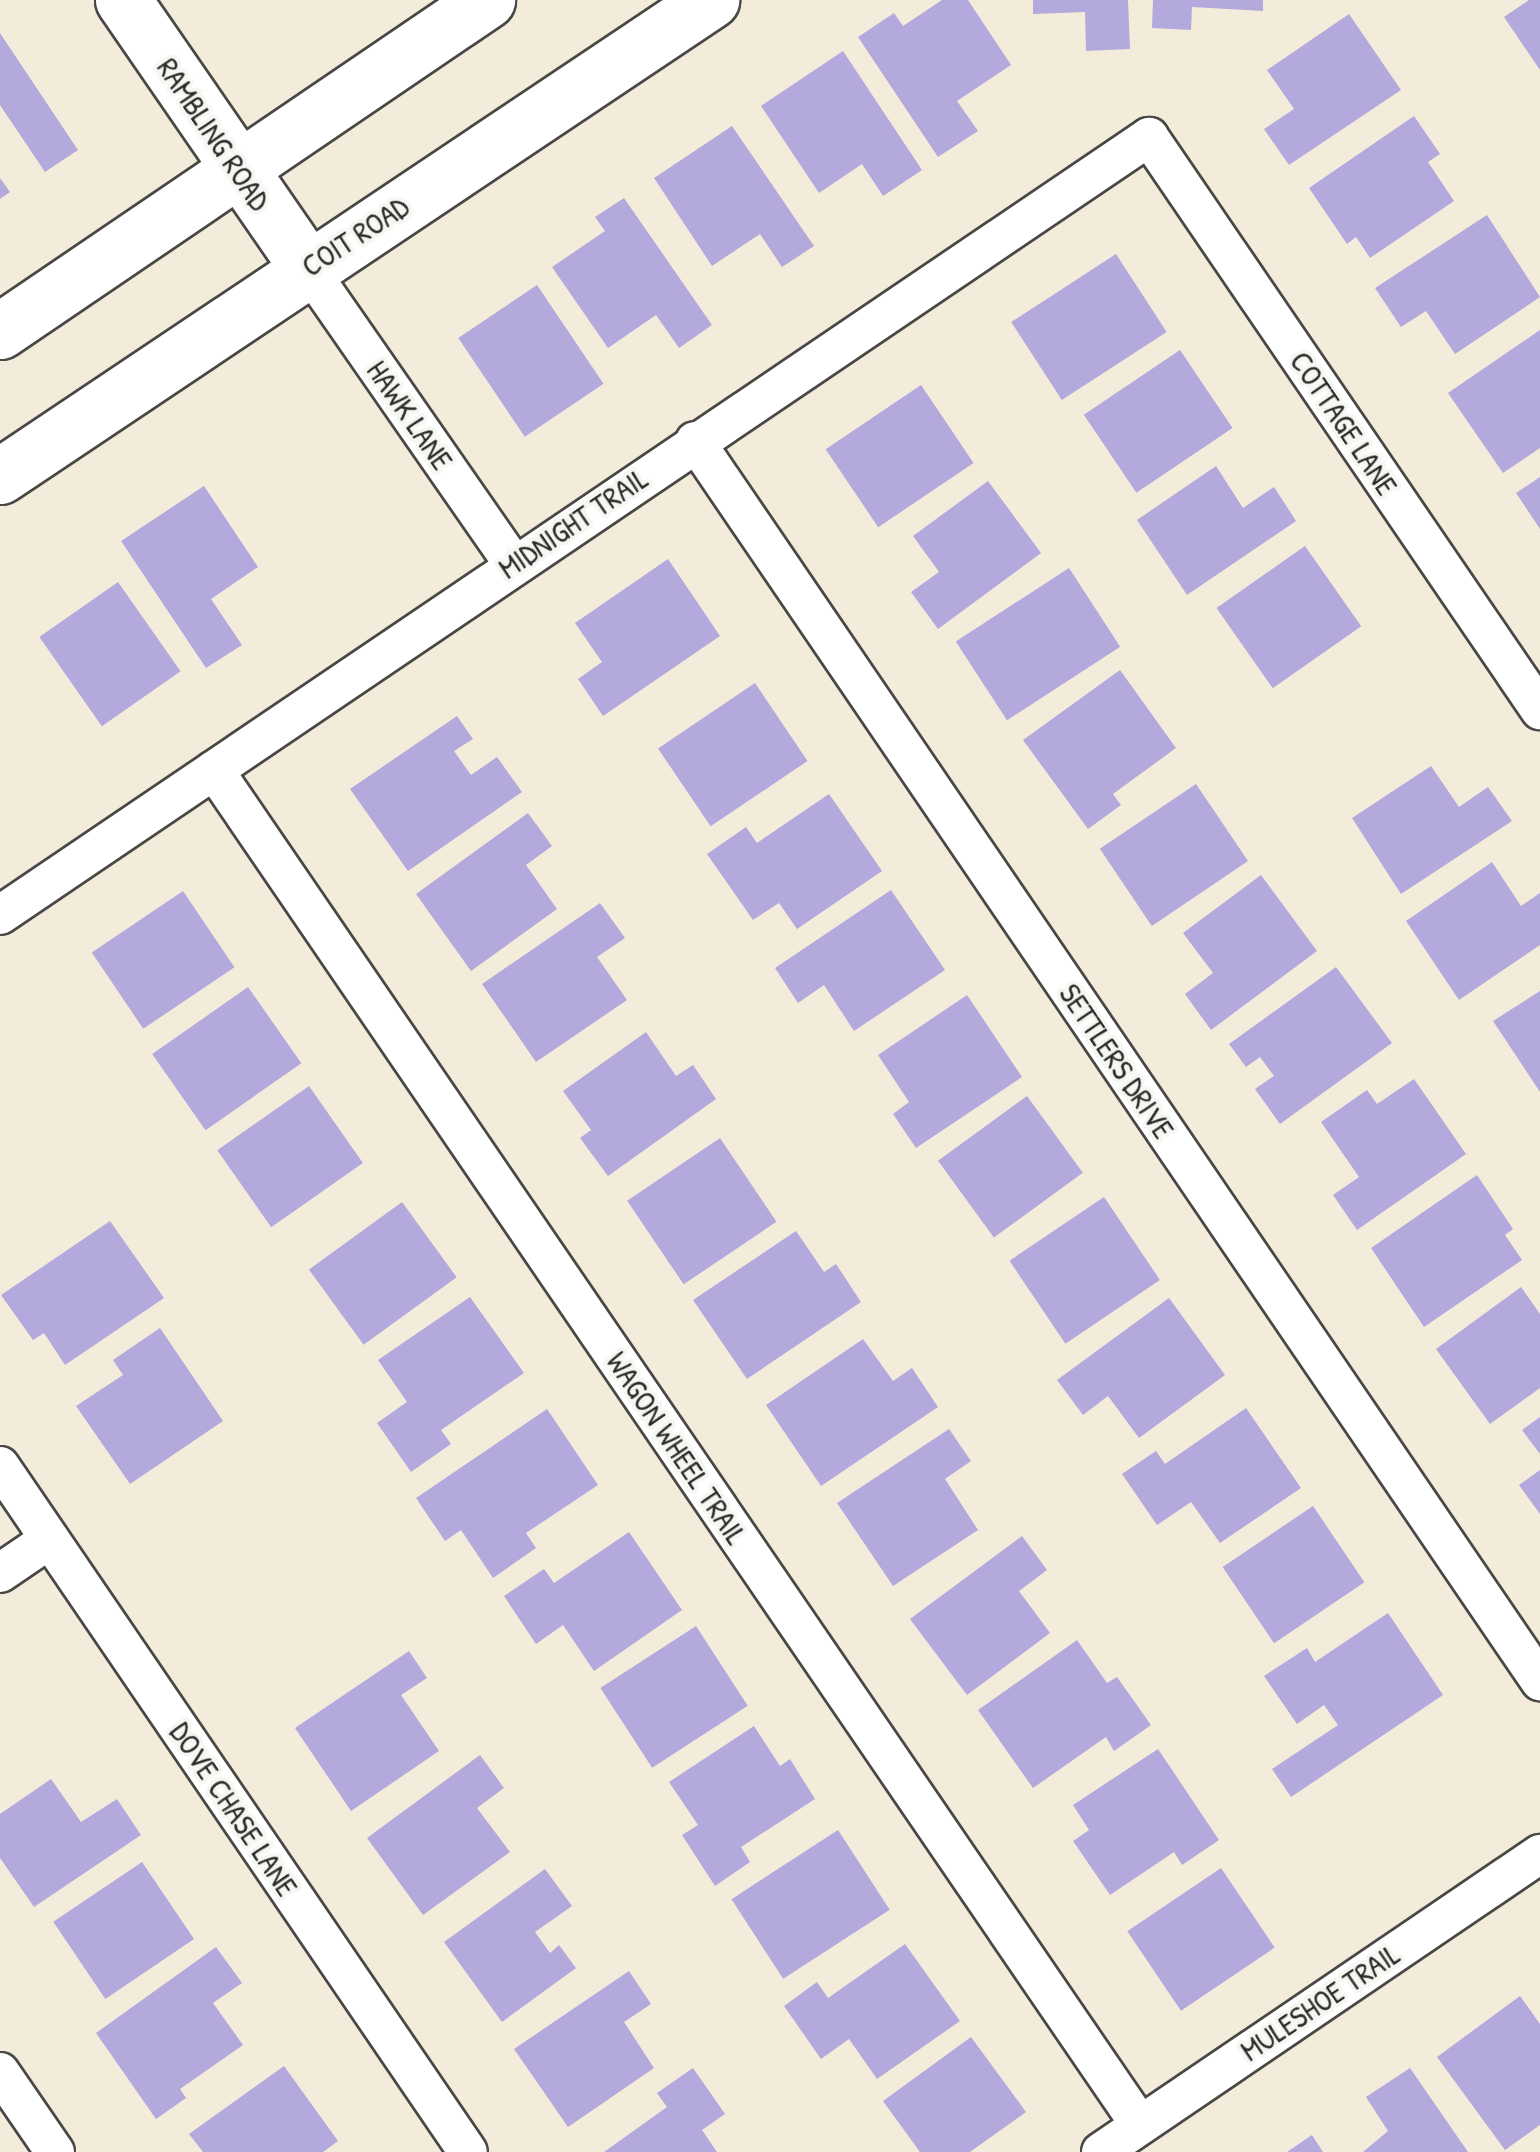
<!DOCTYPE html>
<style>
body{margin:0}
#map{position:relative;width:1540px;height:2152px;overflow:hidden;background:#f3ecdb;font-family:"Patrick Hand",sans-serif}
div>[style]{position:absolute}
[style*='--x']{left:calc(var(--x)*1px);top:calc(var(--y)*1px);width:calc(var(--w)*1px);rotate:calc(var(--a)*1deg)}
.building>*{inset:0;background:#b3a9dc;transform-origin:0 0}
.roads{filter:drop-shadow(2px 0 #494845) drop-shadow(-2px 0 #494845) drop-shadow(0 2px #494845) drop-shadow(0 -2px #494845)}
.street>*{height:38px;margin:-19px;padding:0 19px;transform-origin:19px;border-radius:19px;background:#fff}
.secondary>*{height:55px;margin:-27.5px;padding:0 27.5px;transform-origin:27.5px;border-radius:27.5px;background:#fff}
span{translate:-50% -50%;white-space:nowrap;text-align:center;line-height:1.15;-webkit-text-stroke:8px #f6f6f2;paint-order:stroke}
.street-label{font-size:30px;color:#2b2b2b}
</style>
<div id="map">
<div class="building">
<div style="clip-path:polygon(942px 0,968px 0,1011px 65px,957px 101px,978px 131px,938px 157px,858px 37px,894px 13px,903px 26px)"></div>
<div style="clip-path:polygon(1033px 0,1128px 0,1130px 49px,1086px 51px,1085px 12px,1033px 14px)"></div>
<div style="clip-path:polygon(1153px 0,1263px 0,1263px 11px,1192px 7px,1191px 30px,1152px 28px)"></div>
<div style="clip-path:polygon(1529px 0,1540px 0,1540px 70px,1504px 17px)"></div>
<div style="clip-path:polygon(1349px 14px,1401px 90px,1289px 165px,1264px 129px,1294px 109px,1267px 70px)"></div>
<div style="clip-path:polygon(0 33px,78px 150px,45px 172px,0 105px)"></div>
<div style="clip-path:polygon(843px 51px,922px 170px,883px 196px,862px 164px,819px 193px,761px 106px)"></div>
<div style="clip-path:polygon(1414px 116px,1440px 154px,1428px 162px,1454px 201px,1370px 258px,1356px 237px,1347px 244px,1309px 188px)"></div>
<div style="clip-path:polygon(732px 126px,814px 246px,782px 267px,760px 234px,712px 266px,654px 178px)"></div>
<div style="clip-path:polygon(0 178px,10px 192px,0 199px)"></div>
<div style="clip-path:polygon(624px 198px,712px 325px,679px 348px,656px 315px,608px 348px,552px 267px,605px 231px,595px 217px)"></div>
<div style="clip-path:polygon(1487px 215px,1540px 297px,1455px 354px,1426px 311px,1401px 327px,1375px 288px)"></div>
<div style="left:1116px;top:254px;width:93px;height:125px;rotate:57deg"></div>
<div style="left:537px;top:285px;width:119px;height:95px;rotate:56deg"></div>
<div style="clip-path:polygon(1540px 330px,1540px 448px,1503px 473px,1448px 393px)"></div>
<div style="left:1180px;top:350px;width:94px;height:116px;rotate:56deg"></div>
<div style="left:921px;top:385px;width:94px;height:115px;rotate:56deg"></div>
<div style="clip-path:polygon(1216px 466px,1243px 508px,1274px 487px,1296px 521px,1187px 595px,1137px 520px)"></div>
<div style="clip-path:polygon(1540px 477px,1540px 529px,1516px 493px)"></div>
<div style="clip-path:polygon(988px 481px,1041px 553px,938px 629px,911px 592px,939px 572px,913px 536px)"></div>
<div style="clip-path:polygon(204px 486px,258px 567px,211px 599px,242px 645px,206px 668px,121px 541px)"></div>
<div style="left:1305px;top:546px;width:98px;height:108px;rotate:55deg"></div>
<div style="clip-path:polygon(668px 559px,720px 636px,603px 716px,578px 679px,602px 662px,575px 623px)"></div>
<div style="left:1069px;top:568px;width:94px;height:135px;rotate:57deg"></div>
<div style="left:118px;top:582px;width:109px;height:96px;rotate:55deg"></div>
<div style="clip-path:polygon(1120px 670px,1176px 748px,1113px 794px,1121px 805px,1088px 829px,1023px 740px)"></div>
<div style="left:755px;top:683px;width:94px;height:117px;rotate:56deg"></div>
<div style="clip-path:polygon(457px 716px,473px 739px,454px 751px,471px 775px,497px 757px,522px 792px,408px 871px,350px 789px)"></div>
<div style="clip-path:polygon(1431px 766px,1459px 807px,1488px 787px,1512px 821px,1401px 894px,1352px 818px)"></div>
<div style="left:1196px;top:784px;width:93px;height:116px;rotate:56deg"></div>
<div style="clip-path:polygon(829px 794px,882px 871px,797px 929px,779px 903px,753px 920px,707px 854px,746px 827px,757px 843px)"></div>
<div style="clip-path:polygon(528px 813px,552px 846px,526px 865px,557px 909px,471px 971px,416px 894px)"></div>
<div style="clip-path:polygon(1492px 862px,1521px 906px,1540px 893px,1540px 945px,1459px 1000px,1406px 921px)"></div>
<div style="clip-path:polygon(1261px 875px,1317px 951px,1211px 1030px,1185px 994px,1213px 973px,1183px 933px)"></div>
<div style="clip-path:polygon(891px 890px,945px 970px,854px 1031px,824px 985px,798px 1003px,775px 968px)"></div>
<div style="left:183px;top:891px;width:92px;height:110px;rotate:56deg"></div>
<div style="clip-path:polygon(600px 903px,625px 938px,597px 957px,627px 1000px,536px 1062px,482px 984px)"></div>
<div style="clip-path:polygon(1336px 967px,1392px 1043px,1280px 1124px,1255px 1089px,1274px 1076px,1260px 1057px,1246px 1067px,1229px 1044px)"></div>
<div style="left:248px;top:987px;width:93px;height:117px;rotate:55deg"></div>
<div style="clip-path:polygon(1540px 991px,1540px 1092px,1493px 1021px)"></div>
<div style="clip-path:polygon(967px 995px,1022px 1077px,916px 1148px,893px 1114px,909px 1102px,878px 1055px)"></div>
<div style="clip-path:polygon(646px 1032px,676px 1076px,693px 1065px,716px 1099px,608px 1176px,580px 1138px,591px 1130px,563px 1091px)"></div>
<div style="clip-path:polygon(1414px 1079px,1466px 1154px,1357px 1230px,1333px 1195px,1359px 1177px,1321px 1122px,1367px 1090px,1377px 1104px)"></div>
<div style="left:309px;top:1086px;width:94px;height:112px;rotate:55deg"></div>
<div style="left:1027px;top:1096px;width:95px;height:110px;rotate:54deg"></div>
<div style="left:720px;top:1138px;width:101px;height:112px;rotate:56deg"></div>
<div style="clip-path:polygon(1477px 1175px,1513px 1229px,1505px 1235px,1522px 1260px,1424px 1327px,1371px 1248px)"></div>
<div style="left:1104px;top:1197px;width:100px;height:114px;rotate:56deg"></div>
<div style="left:402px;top:1202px;width:93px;height:115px;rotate:54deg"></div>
<div style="clip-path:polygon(110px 1221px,164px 1298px,65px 1365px,44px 1333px,33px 1340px,1px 1295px)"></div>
<div style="clip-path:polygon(796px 1231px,824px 1272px,836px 1264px,861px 1302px,747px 1379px,693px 1300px)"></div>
<div style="clip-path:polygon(1521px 1287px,1540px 1314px,1540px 1388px,1490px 1424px,1436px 1349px)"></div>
<div style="clip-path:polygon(470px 1297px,524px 1373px,441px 1430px,451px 1444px,411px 1472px,377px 1423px,407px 1402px,378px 1360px)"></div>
<div style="clip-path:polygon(1169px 1298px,1225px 1375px,1139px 1438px,1108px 1396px,1083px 1415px,1057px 1380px)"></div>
<div style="clip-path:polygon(160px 1328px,223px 1421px,130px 1484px,76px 1406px,123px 1375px,113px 1360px)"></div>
<div style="clip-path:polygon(863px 1339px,893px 1381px,912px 1368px,938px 1407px,821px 1486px,766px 1405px)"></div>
<div style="clip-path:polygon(1246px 1408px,1301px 1488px,1220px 1543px,1191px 1502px,1157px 1525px,1122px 1474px,1156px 1451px,1165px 1464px)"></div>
<div style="clip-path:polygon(547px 1409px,598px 1485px,526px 1533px,536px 1548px,493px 1578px,461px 1530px,445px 1541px,416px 1498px)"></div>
<div style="clip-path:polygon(1540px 1417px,1540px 1454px,1522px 1430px)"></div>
<div style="clip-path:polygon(949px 1429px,971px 1461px,945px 1479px,978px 1530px,893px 1586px,837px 1503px)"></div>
<div style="clip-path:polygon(1540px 1470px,1540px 1514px,1519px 1485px)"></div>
<div style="left:1313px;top:1506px;width:92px;height:109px;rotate:56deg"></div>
<div style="clip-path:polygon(629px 1532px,682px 1610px,594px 1671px,563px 1625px,536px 1644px,504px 1596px,544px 1569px,554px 1583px)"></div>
<div style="clip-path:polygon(1022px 1536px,1047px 1570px,1019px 1591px,1050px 1633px,967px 1695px,910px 1619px)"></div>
<div style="clip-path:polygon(1388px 1613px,1443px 1695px,1291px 1797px,1272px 1769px,1338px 1725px,1324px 1705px,1297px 1724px,1264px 1676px,1307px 1648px,1315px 1662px)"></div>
<div style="left:696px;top:1626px;width:95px;height:114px;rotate:57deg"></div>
<div style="clip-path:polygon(1077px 1640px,1107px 1683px,1117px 1677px,1151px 1725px,1114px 1751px,1106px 1737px,1033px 1788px,978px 1710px)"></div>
<div style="clip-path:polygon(409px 1651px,427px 1678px,401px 1695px,439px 1751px,351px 1811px,295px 1728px)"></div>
<div style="clip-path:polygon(754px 1726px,780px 1766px,790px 1759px,815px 1799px,741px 1847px,750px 1862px,715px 1886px,682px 1835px,698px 1825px,669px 1782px)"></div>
<div style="clip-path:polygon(1158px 1749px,1219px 1840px,1182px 1865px,1174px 1852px,1110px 1895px,1073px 1841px,1089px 1830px,1073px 1805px)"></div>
<div style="clip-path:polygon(480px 1755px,504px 1788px,477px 1808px,510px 1852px,423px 1915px,367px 1838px)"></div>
<div style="clip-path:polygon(51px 1779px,81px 1822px,117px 1799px,141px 1835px,34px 1907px,0 1858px,0 1814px)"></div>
<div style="left:838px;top:1830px;width:95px;height:127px;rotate:57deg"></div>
<div style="left:142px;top:1862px;width:93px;height:107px;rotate:56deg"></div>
<div style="left:1221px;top:1868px;width:96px;height:113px;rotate:56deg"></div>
<div style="clip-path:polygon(545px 1869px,572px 1906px,535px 1932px,550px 1953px,559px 1945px,576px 1968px,502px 2022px,444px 1942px)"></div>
<div style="clip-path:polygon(905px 1944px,960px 2021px,877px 2079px,849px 2039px,821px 2059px,784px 2006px,817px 1982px,828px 1998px)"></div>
<div style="clip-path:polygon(216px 1947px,242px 1983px,213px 2003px,243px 2045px,180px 2089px,186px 2098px,156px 2119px,96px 2033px)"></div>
<div style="clip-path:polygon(629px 1971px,651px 2004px,624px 2022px,654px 2068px,568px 2127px,514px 2049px)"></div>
<div style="clip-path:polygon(1520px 1996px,1540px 2024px,1540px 2125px,1505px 2150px,1437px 2057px)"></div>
<div style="clip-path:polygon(971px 2037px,1026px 2112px,970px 2152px,920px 2152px,883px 2101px)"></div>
<div style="clip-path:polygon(284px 2066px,338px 2141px,323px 2152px,203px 2152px,189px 2134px)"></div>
<div style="clip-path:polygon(693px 2068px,725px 2114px,702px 2130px,717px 2152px,604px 2152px,667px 2107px,657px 2093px)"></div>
<div style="clip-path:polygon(1410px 2068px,1468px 2152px,1363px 2152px,1388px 2131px,1366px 2097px)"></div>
<div style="clip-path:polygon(1312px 2135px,1323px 2152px,1287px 2152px)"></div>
</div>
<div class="roads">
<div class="street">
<div style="--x:307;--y:267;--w:361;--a:55.2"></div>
<div style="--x:695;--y:441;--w:1501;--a:55.73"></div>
<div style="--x:214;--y:770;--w:1641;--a:55.65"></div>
<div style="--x:0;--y:915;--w:1388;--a:-34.1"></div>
<div style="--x:1149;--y:137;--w:694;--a:55.69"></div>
<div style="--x:0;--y:1466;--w:830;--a:55.7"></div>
<div style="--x:0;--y:1573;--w:60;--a:-34.2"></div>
<div style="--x:0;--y:2072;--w:97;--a:55.5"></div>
<div style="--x:1101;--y:2152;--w:531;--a:-34.17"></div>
</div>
<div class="secondary">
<div style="--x:123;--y:0;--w:324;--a:55.4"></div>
<div style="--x:0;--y:331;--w:589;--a:-34.2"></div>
<div style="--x:0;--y:476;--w:856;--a:-33.8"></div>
</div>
</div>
<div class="street-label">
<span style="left:214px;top:134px;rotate:56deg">RAMBLING ROAD</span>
<span style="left:355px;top:236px;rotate:-33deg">COIT ROAD</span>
<span style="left:410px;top:415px;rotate:55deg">HAWK LANE</span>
<span style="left:1344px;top:423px;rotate:56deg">COTTAGE LANE</span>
<span style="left:573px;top:523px;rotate:-34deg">MIDNIGHT TRAIL</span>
<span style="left:1117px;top:1061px;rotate:56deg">SETTLERS DRIVE</span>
<span style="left:677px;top:1448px;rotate:56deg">WAGON WHEEL TRAIL</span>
<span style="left:234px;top:1809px;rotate:56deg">DOVE CHASE LANE</span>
<span style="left:1320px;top:2002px;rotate:-34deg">MULESHOE TRAIL</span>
</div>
</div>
